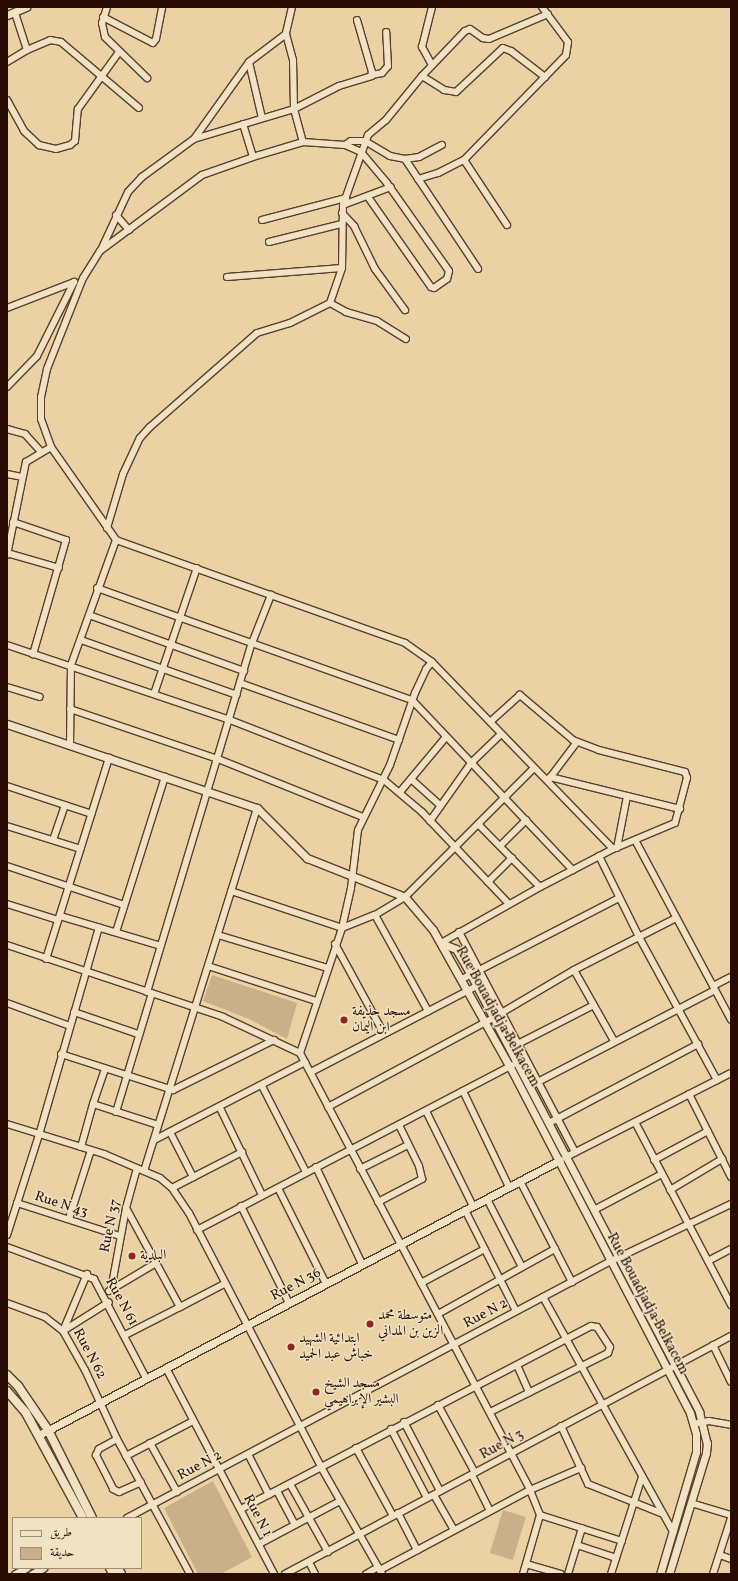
<!DOCTYPE html>
<meta charset="utf-8">
<style>
body{margin:0}
#map{position:relative;width:738px;height:1581px;overflow:hidden;background:#ead2a4;font-family:Vollkorn,Amiri,serif}
div>[style]{position:absolute}
[style*='--x']{left:calc(var(--x)*1px);top:calc(var(--y)*1px);width:calc(var(--w)*1px);rotate:calc(var(--a)*1deg)}
.green>*{inset:0;background:#c9b088;transform-origin:0 0}
.roads{filter:drop-shadow(1px 0 #593e2a) drop-shadow(-1px 0 #593e2a) drop-shadow(0 1px #593e2a) drop-shadow(0 -1px #593e2a)}
.minor>*{height:6px;margin:-3px;padding:0 3px;transform-origin:3px;border-radius:3px;background:#f1e2c4}
.tertiary>*{height:7px;margin:-3.5px;padding:0 3.5px;transform-origin:3.5px;border-radius:3.5px;background:#f1e2c4}
.secondary>*{height:8px;margin:-4px;padding:0 4px;transform-origin:4px;border-radius:4px;background:#f1e2c4}
.dots>*{width:11px;height:11px;translate:-50% -50%;box-sizing:border-box;border:2px solid #f1e2c4;border-radius:50%}
span{translate:-50% -50%;white-space:nowrap;text-align:center;line-height:1.15;-webkit-text-stroke:3px #f1e2c4;paint-order:stroke}
.poi-label{font-size:14px;color:#290c01}
.left{translate:0 -50%;text-align:left}
.street-label{font-size:14px;color:#290c01}
.frame{position:absolute;inset:0;border:8px solid #290c01;pointer-events:none}
.legend{position:absolute;left:12px;top:1517px;width:130px;height:52px;box-sizing:border-box;background:#f1e2c4;border:1px solid #a18c76;margin:0;padding:5px 7px;list-style:none;font-size:12px;color:#290c01}
.legend li{display:flex;align-items:center;gap:8px;height:20px}
.legend b{width:20px;border:1px solid #a18c76}
</style>
<div id="map">
<div class="green">
<div style="clip-path:polygon(212px 975px,297px 1003px,287px 1039px,249px 1019px,203px 1001px)"></div>
<div style="clip-path:polygon(213px 1481px,252px 1557px,221px 1574px,198px 1574px,164px 1508px)"></div>
<div style="left:503px;top:1510px;width:24px;height:45px;rotate:17deg"></div>
</div>
<div class="roads">
<div class="minor">
<div style="--x:107;--y:7;--w:17;--a:107"></div>
<div style="--x:102;--y:23;--w:14;--a:78"></div>
<div style="--x:105;--y:37;--w:59;--a:44.3"></div>
<div style="--x:292;--y:7;--w:28;--a:103"></div>
<div style="--x:286;--y:34;--w:27;--a:75"></div>
<div style="--x:293;--y:60;--w:49;--a:88.8"></div>
<div style="--x:294;--y:109;--w:34;--a:75"></div>
<div style="--x:15;--y:13;--w:39;--a:72"></div>
<div style="--x:27;--y:50;--w:25;--a:-23"></div>
<div style="--x:50;--y:40;--w:11;--a:10"></div>
<div style="--x:61;--y:42;--w:102;--a:40.2"></div>
<div style="--x:103;--y:17;--w:56;--a:27.5"></div>
<div style="--x:153;--y:43;--w:5;--a:-53"></div>
<div style="--x:156;--y:39;--w:33;--a:-79"></div>
<div style="--x:7;--y:62;--w:23;--a:-31"></div>
<div style="--x:249;--y:62;--w:95;--a:125.5"></div>
<div style="--x:194;--y:139;--w:104;--a:-16.7"></div>
<div style="--x:294;--y:109;--w:51;--a:-27.1"></div>
<div style="--x:339;--y:86;--w:34;--a:-17"></div>
<div style="--x:371;--y:76;--w:4;--a:-76"></div>
<div style="--x:372;--y:72;--w:54;--a:-106.1"></div>
<div style="--x:432;--y:65;--w:21;--a:-119"></div>
<div style="--x:422;--y:47;--w:41;--a:-76"></div>
<div style="--x:372;--y:75;--w:10;--a:-11"></div>
<div style="--x:382;--y:73;--w:9;--a:-49"></div>
<div style="--x:388;--y:66;--w:34;--a:-93"></div>
<div style="--x:422;--y:76;--w:26;--a:32"></div>
<div style="--x:444;--y:90;--w:12;--a:9"></div>
<div style="--x:456;--y:92;--w:64;--a:-43.1"></div>
<div style="--x:503;--y:48;--w:9;--a:21"></div>
<div style="--x:511;--y:51;--w:43;--a:37.4"></div>
<div style="--x:7;--y:100;--w:35;--a:61"></div>
<div style="--x:24;--y:131;--w:21;--a:43"></div>
<div style="--x:39;--y:145;--w:17;--a:13"></div>
<div style="--x:56;--y:149;--w:15;--a:-16"></div>
<div style="--x:70;--y:145;--w:6;--a:-39"></div>
<div style="--x:75;--y:141;--w:32;--a:-85"></div>
<div style="--x:78;--y:109;--w:70;--a:-54.3"></div>
<div style="--x:262;--y:118;--w:57;--a:-103.1"></div>
<div style="--x:249;--y:62;--w:46;--a:-37.1"></div>
<div style="--x:243;--y:124;--w:34;--a:73"></div>
<div style="--x:345;--y:145;--w:7;--a:-34"></div>
<div style="--x:351;--y:141;--w:14;--a:0"></div>
<div style="--x:365;--y:141;--w:29;--a:31"></div>
<div style="--x:390;--y:156;--w:15;--a:11"></div>
<div style="--x:405;--y:159;--w:14;--a:-8"></div>
<div style="--x:419;--y:157;--w:26;--a:-28"></div>
<div style="--x:405;--y:159;--w:132;--a:56.4"></div>
<div style="--x:464;--y:160;--w:78;--a:56.5"></div>
<div style="--x:418;--y:179;--w:21;--a:-17"></div>
<div style="--x:438;--y:173;--w:29;--a:-27"></div>
<div style="--x:464;--y:160;--w:146;--a:-45.8"></div>
<div style="--x:566;--y:55;--w:13;--a:-81"></div>
<div style="--x:568;--y:42;--w:44;--a:-126.6"></div>
<div style="--x:368;--y:197;--w:110;--a:55"></div>
<div style="--x:431;--y:287;--w:3;--a:18"></div>
<div style="--x:434;--y:288;--w:16;--a:-35"></div>
<div style="--x:447;--y:279;--w:8;--a:-76"></div>
<div style="--x:449;--y:271;--w:108;--a:-125.2"></div>
<div style="--x:387;--y:183;--w:40;--a:-130"></div>
<div style="--x:361;--y:152;--w:17;--a:-156"></div>
<div style="--x:345;--y:145;--w:42;--a:-175.9"></div>
<div style="--x:303;--y:142;--w:46;--a:163.5"></div>
<div style="--x:259;--y:155;--w:60;--a:160.7"></div>
<div style="--x:202;--y:175;--w:127;--a:143.3"></div>
<div style="--x:100;--y:251;--w:32;--a:122"></div>
<div style="--x:83;--y:278;--w:98;--a:111.6"></div>
<div style="--x:47;--y:369;--w:29;--a:102"></div>
<div style="--x:41;--y:397;--w:22;--a:90"></div>
<div style="--x:41;--y:419;--w:30;--a:70"></div>
<div style="--x:51;--y:447;--w:113;--a:55"></div>
<div style="--x:116;--y:540;--w:307;--a:19.6"></div>
<div style="--x:405;--y:643;--w:33;--a:35"></div>
<div style="--x:343;--y:205;--w:51;--a:-20.6"></div>
<div style="--x:342;--y:213;--w:18;--a:47"></div>
<div style="--x:354;--y:226;--w:48;--a:64"></div>
<div style="--x:375;--y:269;--w:51;--a:53.8"></div>
<div style="--x:116;--y:215;--w:20;--a:49"></div>
<div style="--x:262;--y:220;--w:87;--a:-14.7"></div>
<div style="--x:269;--y:242;--w:74;--a:-14"></div>
<div style="--x:101;--y:250;--w:64;--a:-65"></div>
<div style="--x:128;--y:192;--w:21;--a:-47"></div>
<div style="--x:142;--y:177;--w:64;--a:-36.2"></div>
<div style="--x:227;--y:277;--w:115;--a:-4.5"></div>
<div style="--x:330;--y:303;--w:18;--a:29"></div>
<div style="--x:346;--y:312;--w:32;--a:16"></div>
<div style="--x:377;--y:321;--w:34;--a:32"></div>
<div style="--x:7;--y:308;--w:72;--a:-21.2"></div>
<div style="--x:7;--y:387;--w:43;--a:-45.9"></div>
<div style="--x:37;--y:356;--w:83;--a:-63.4"></div>
<div style="--x:7;--y:429;--w:19;--a:16"></div>
<div style="--x:25;--y:434;--w:24;--a:48"></div>
<div style="--x:7;--y:474;--w:15;--a:11"></div>
<div style="--x:13;--y:522;--w:56;--a:18.8"></div>
<div style="--x:66;--y:540;--w:119;--a:106.1"></div>
<div style="--x:107;--y:528;--w:56;--a:-73.5"></div>
<div style="--x:123;--y:474;--w:40;--a:-65"></div>
<div style="--x:140;--y:438;--w:15;--a:-48"></div>
<div style="--x:150;--y:427;--w:142;--a:-41.3"></div>
<div style="--x:257;--y:333;--w:34;--a:-17"></div>
<div style="--x:290;--y:323;--w:45;--a:-26.6"></div>
<div style="--x:330;--y:303;--w:37;--a:-71"></div>
<div style="--x:342;--y:268;--w:63;--a:-89.1"></div>
<div style="--x:343;--y:205;--w:74;--a:-70.3"></div>
<div style="--x:368;--y:135;--w:23;--a:-40"></div>
<div style="--x:386;--y:120;--w:57;--a:-50.7"></div>
<div style="--x:422;--y:76;--w:62;--a:-46.3"></div>
<div style="--x:465;--y:31;--w:5;--a:-22"></div>
<div style="--x:470;--y:29;--w:16;--a:35"></div>
<div style="--x:483;--y:38;--w:6;--a:9"></div>
<div style="--x:489;--y:39;--w:64;--a:-23"></div>
<div style="--x:7;--y:553;--w:54;--a:16.1"></div>
<div style="--x:7;--y:555;--w:95;--a:-78.5"></div>
<div style="--x:26;--y:462;--w:29;--a:-31"></div>
<div style="--x:97;--y:588;--w:334;--a:19.6"></div>
<div style="--x:412;--y:700;--w:234;--a:46.6"></div>
<div style="--x:89;--y:615;--w:165;--a:19.9"></div>
<div style="--x:81;--y:640;--w:165;--a:19.4"></div>
<div style="--x:7;--y:645;--w:235;--a:18.6"></div>
<div style="--x:230;--y:720;--w:165;--a:21.3"></div>
<div style="--x:384;--y:780;--w:50;--a:40.1"></div>
<div style="--x:422;--y:812;--w:125;--a:46.6"></div>
<div style="--x:240;--y:683;--w:169;--a:19.7"></div>
<div style="--x:7;--y:687;--w:34;--a:17"></div>
<div style="--x:154;--y:694;--w:133;--a:-71.2"></div>
<div style="--x:70;--y:709;--w:156;--a:18.7"></div>
<div style="--x:218;--y:759;--w:156;--a:21.8"></div>
<div style="--x:70;--y:746;--w:81;--a:-89.3"></div>
<div style="--x:71;--y:665;--w:133;--a:-70.2"></div>
<div style="--x:550;--y:777;--w:134;--a:13.8"></div>
<div style="--x:411;--y:779;--w:40;--a:42"></div>
<div style="--x:549;--y:779;--w:46;--a:-52.9"></div>
<div style="--x:7;--y:786;--w:89;--a:18.2"></div>
<div style="--x:400;--y:792;--w:72;--a:-50.1"></div>
<div style="--x:430;--y:821;--w:71;--a:-54.7"></div>
<div style="--x:471;--y:763;--w:42;--a:-44"></div>
<div style="--x:478;--y:824;--w:88;--a:45.5"></div>
<div style="--x:7;--y:826;--w:77;--a:17.3"></div>
<div style="--x:53;--y:840;--w:37;--a:-71"></div>
<div style="--x:635;--y:840;--w:204;--a:61.9"></div>
<div style="--x:500;--y:846;--w:37;--a:-45"></div>
<div style="--x:617;--y:848;--w:53;--a:-79.1"></div>
<div style="--x:599;--y:856;--w:90;--a:63.7"></div>
<div style="--x:639;--y:937;--w:163;--a:61.4"></div>
<div style="--x:7;--y:866;--w:123;--a:18.4"></div>
<div style="--x:488;--y:882;--w:34;--a:-45"></div>
<div style="--x:231;--y:891;--w:117;--a:18.4"></div>
<div style="--x:342;--y:928;--w:41;--a:-77.3"></div>
<div style="--x:351;--y:888;--w:58;--a:-83.1"></div>
<div style="--x:358;--y:830;--w:72;--a:-63.8"></div>
<div style="--x:390;--y:765;--w:76;--a:-70.9"></div>
<div style="--x:415;--y:693;--w:26;--a:-65"></div>
<div style="--x:426;--y:669;--w:9;--a:-49"></div>
<div style="--x:432;--y:662;--w:260;--a:45.9"></div>
<div style="--x:7;--y:904;--w:53;--a:17.4"></div>
<div style="--x:375;--y:915;--w:110;--a:61.1"></div>
<div style="--x:60;--y:916;--w:105;--a:16.5"></div>
<div style="--x:116;--y:932;--w:163;--a:-72.5"></div>
<div style="--x:459;--y:932;--w:249;--a:62.2"></div>
<div style="--x:218;--y:935;--w:114;--a:16.8"></div>
<div style="--x:441;--y:943;--w:114;--a:-29.5"></div>
<div style="--x:540;--y:887;--w:82;--a:-27.5"></div>
<div style="--x:613;--y:849;--w:67;--a:-22.8"></div>
<div style="--x:675;--y:823;--w:47;--a:-75.1"></div>
<div style="--x:687;--y:778;--w:6;--a:-108"></div>
<div style="--x:685;--y:772;--w:89;--a:-165.7"></div>
<div style="--x:599;--y:750;--w:28;--a:-159"></div>
<div style="--x:573;--y:740;--w:70;--a:-139.7"></div>
<div style="--x:520;--y:695;--w:40;--a:138"></div>
<div style="--x:335;--y:944;--w:102;--a:61.4"></div>
<div style="--x:7;--y:945;--w:228;--a:18.4"></div>
<div style="--x:223;--y:1017;--w:85;--a:25.1"></div>
<div style="--x:300;--y:1053;--w:494;--a:62.2"></div>
<div style="--x:530;--y:1490;--w:27;--a:68"></div>
<div style="--x:540;--y:1515;--w:61;--a:106.1"></div>
<div style="--x:46;--y:959;--w:211;--a:-72.6"></div>
<div style="--x:208;--y:966;--w:114;--a:18"></div>
<div style="--x:574;--y:970;--w:81;--a:60.6"></div>
<div style="--x:462;--y:979;--w:177;--a:-27.3"></div>
<div style="--x:713;--y:986;--w:20;--a:-27"></div>
<div style="--x:147;--y:992;--w:364;--a:-73.3"></div>
<div style="--x:252;--y:643;--w:52;--a:-68.4"></div>
<div style="--x:7;--y:1003;--w:67;--a:20.1"></div>
<div style="--x:74;--y:1012;--w:68;--a:19"></div>
<div style="--x:510;--y:1048;--w:94;--a:-27.1"></div>
<div style="--x:300;--y:1053;--w:132;--a:-71.4"></div>
<div style="--x:342;--y:928;--w:35;--a:-22"></div>
<div style="--x:375;--y:915;--w:35;--a:-31"></div>
<div style="--x:405;--y:897;--w:182;--a:-45"></div>
<div style="--x:61;--y:1054;--w:118;--a:17.8"></div>
<div style="--x:173;--y:1090;--w:113;--a:-26.3"></div>
<div style="--x:105;--y:1069;--w:37;--a:109"></div>
<div style="--x:93;--y:1104;--w:68;--a:17.9"></div>
<div style="--x:311;--y:1072;--w:187;--a:-27.4"></div>
<div style="--x:262;--y:1086;--w:97;--a:62.9"></div>
<div style="--x:530;--y:1086;--w:208;--a:-27.4"></div>
<div style="--x:463;--y:1091;--w:106;--a:64.4"></div>
<div style="--x:689;--y:1094;--w:93;--a:63.2"></div>
<div style="--x:328;--y:1107;--w:179;--a:-28.3"></div>
<div style="--x:486;--y:1022;--w:102;--a:-30.6"></div>
<div style="--x:574;--y:970;--w:114;--a:-27"></div>
<div style="--x:220;--y:1108;--w:97;--a:64.2"></div>
<div style="--x:426;--y:1111;--w:106;--a:63.7"></div>
<div style="--x:116;--y:1112;--w:124;--a:-73.2"></div>
<div style="--x:635;--y:1122;--w:207;--a:62.3"></div>
<div style="--x:549;--y:1123;--w:169;--a:-27.9"></div>
<div style="--x:7;--y:1124;--w:102;--a:17.2"></div>
<div style="--x:104;--y:1154;--w:61;--a:23.2"></div>
<div style="--x:160;--y:1178;--w:16;--a:40"></div>
<div style="--x:172;--y:1188;--w:30;--a:56"></div>
<div style="--x:189;--y:1213;--w:286;--a:62.5"></div>
<div style="--x:321;--y:1467;--w:123;--a:60.3"></div>
<div style="--x:170;--y:1132;--w:51;--a:62.9"></div>
<div style="--x:154;--y:1140;--w:170;--a:-27.3"></div>
<div style="--x:81;--y:1147;--w:45;--a:-74.4"></div>
<div style="--x:566;--y:1157;--w:185;--a:-27"></div>
<div style="--x:654;--y:1160;--w:61;--a:-28.2"></div>
<div style="--x:316;--y:1167;--w:107;--a:64.6"></div>
<div style="--x:360;--y:1169;--w:54;--a:-26.6"></div>
<div style="--x:144;--y:1171;--w:380;--a:-72.7"></div>
<div style="--x:520;--y:1181;--w:114;--a:62.8"></div>
<div style="--x:172;--y:1188;--w:79;--a:-27.2"></div>
<div style="--x:278;--y:1188;--w:107;--a:63.4"></div>
<div style="--x:670;--y:1190;--w:61;--a:-30.8"></div>
<div style="--x:487;--y:1199;--w:76;--a:62.8"></div>
<div style="--x:378;--y:1202;--w:50;--a:-27.6"></div>
<div style="--x:422;--y:1179;--w:13;--a:-103"></div>
<div style="--x:419;--y:1166;--w:46;--a:-116"></div>
<div style="--x:17;--y:1203;--w:108;--a:17.8"></div>
<div style="--x:241;--y:1206;--w:108;--a:63.7"></div>
<div style="--x:126;--y:1208;--w:113;--a:61.4"></div>
<div style="--x:180;--y:1307;--w:50;--a:-27.6"></div>
<div style="--x:465;--y:1210;--w:113;--a:63.2"></div>
<div style="--x:594;--y:1210;--w:77;--a:-27.9"></div>
<div style="--x:69;--y:1219;--w:72;--a:-72.3"></div>
<div style="--x:197;--y:1230;--w:356;--a:-27.6"></div>
<div style="--x:7;--y:1235;--w:105;--a:-72.3"></div>
<div style="--x:39;--y:1135;--w:216;--a:-73.9"></div>
<div style="--x:7;--y:1247;--w:93;--a:20.2"></div>
<div style="--x:94;--y:1279;--w:112;--a:62.3"></div>
<div style="--x:708;--y:1261;--w:26;--a:-28"></div>
<div style="--x:421;--y:1283;--w:72;--a:-28"></div>
<div style="--x:111;--y:1290;--w:83;--a:-79.6"></div>
<div style="--x:126;--y:1208;--w:41;--a:-74.6"></div>
<div style="--x:109;--y:1291;--w:55;--a:-30.8"></div>
<div style="--x:543;--y:1297;--w:269;--a:61"></div>
<div style="--x:7;--y:1303;--w:40;--a:20.2"></div>
<div style="--x:45;--y:1317;--w:23;--a:38"></div>
<div style="--x:63;--y:1331;--w:45;--a:60.6"></div>
<div style="--x:85;--y:1370;--w:76;--a:65.1"></div>
<div style="--x:117;--y:1439;--w:153;--a:61.6"></div>
<div style="--x:438;--y:1314;--w:134;--a:-29.1"></div>
<div style="--x:63;--y:1331;--w:62;--a:-67.2"></div>
<div style="--x:63;--y:1331;--w:54;--a:-32.2"></div>
<div style="--x:125;--y:1335;--w:62;--a:-27"></div>
<div style="--x:713;--y:1345;--w:41;--a:64.1"></div>
<div style="--x:517;--y:1365;--w:30;--a:66"></div>
<div style="--x:166;--y:1368;--w:233;--a:62.3"></div>
<div style="--x:438;--y:1405;--w:77;--a:61.4"></div>
<div style="--x:404;--y:1422;--w:78;--a:62.4"></div>
<div style="--x:693;--y:1424;--w:16;--a:-11"></div>
<div style="--x:709;--y:1421;--w:22;--a:10"></div>
<div style="--x:561;--y:1426;--w:64;--a:65"></div>
<div style="--x:588;--y:1484;--w:81;--a:21.8"></div>
<div style="--x:391;--y:1429;--w:78;--a:62.4"></div>
<div style="--x:117;--y:1439;--w:21;--a:151"></div>
<div style="--x:99;--y:1449;--w:7;--a:117"></div>
<div style="--x:96;--y:1455;--w:38;--a:63"></div>
<div style="--x:113;--y:1489;--w:7;--a:27"></div>
<div style="--x:119;--y:1492;--w:24;--a:-24"></div>
<div style="--x:150;--y:1443;--w:56;--a:61.1"></div>
<div style="--x:356;--y:1448;--w:77;--a:61.4"></div>
<div style="--x:248;--y:1454;--w:46;--a:62.9"></div>
<div style="--x:126;--y:1456;--w:76;--a:-27.6"></div>
<div style="--x:472;--y:1475;--w:40;--a:63.4"></div>
<div style="--x:290;--y:1484;--w:78;--a:60.8"></div>
<div style="--x:277;--y:1491;--w:38;--a:62"></div>
<div style="--x:434;--y:1495;--w:40;--a:60.3"></div>
<div style="--x:691;--y:1503;--w:42;--a:16.7"></div>
<div style="--x:241;--y:1509;--w:395;--a:-27.6"></div>
<div style="--x:591;--y:1326;--w:6;--a:9"></div>
<div style="--x:597;--y:1327;--w:24;--a:57"></div>
<div style="--x:610;--y:1347;--w:6;--a:108"></div>
<div style="--x:608;--y:1353;--w:132;--a:153.4"></div>
<div style="--x:398;--y:1513;--w:42;--a:62.8"></div>
<div style="--x:540;--y:1515;--w:86;--a:17.6"></div>
<div style="--x:127;--y:1518;--w:546;--a:-27.97"></div>
<div style="--x:609;--y:1262;--w:135;--a:-25.4"></div>
<div style="--x:259;--y:1544;--w:92;--a:-28"></div>
<div style="--x:577;--y:1545;--w:41;--a:18.4"></div>
<div style="--x:720;--y:1555;--w:12;--a:20"></div>
<div style="--x:309;--y:1562;--w:13;--a:63"></div>
<div style="--x:526;--y:1564;--w:36;--a:16"></div>
<div style="--x:380;--y:1570;--w:170;--a:-28.1"></div>
<div style="--x:530;--y:1490;--w:56;--a:-23.3"></div>
<div style="--x:285;--y:1574;--w:506;--a:-28.09"></div>
<div style="--x:366;--y:1574;--w:14;--a:-30"></div>
<div style="--x:568;--y:1574;--w:48;--a:-73.1"></div>
<div style="--x:611;--y:1574;--w:102;--a:-72.3"></div>
<div style="--x:713;--y:1574;--w:59;--a:-72.2"></div>
</div>
<div class="tertiary">
<div style="--x:7;--y:15;--w:21;--a:-23"></div>
<div style="--x:7;--y:724;--w:264;--a:18.6"></div>
<div style="--x:257;--y:808;--w:71;--a:45"></div>
<div style="--x:307;--y:858;--w:105;--a:21.7"></div>
<div style="--x:405;--y:897;--w:43;--a:49.7"></div>
<div style="--x:433;--y:930;--w:157;--a:60.7"></div>
<div style="--x:510;--y:1067;--w:390;--a:62.5"></div>
<div style="--x:690;--y:1413;--w:22;--a:74"></div>
<div style="--x:696;--y:1434;--w:18;--a:90"></div>
<div style="--x:696;--y:1452;--w:127;--a:106.4"></div>
<div style="--x:441;--y:943;--w:16;--a:22"></div>
<div style="--x:456;--y:949;--w:30;--a:60"></div>
<div style="--x:471;--y:975;--w:493;--a:62.4"></div>
<div style="--x:699;--y:1412;--w:32;--a:76"></div>
<div style="--x:707;--y:1443;--w:10;--a:96"></div>
<div style="--x:706;--y:1453;--w:127;--a:107"></div>
<div style="--x:39;--y:1435;--w:589;--a:-27.83"></div>
<div style="--x:15;--y:1574;--w:13;--a:-29"></div>
<div style="--x:32;--y:1574;--w:13;--a:-29"></div>
</div>
<div class="secondary">
<div style="--x:7;--y:1375;--w:16;--a:45"></div>
<div style="--x:18;--y:1386;--w:53;--a:55.7"></div>
<div style="--x:48;--y:1430;--w:98;--a:63.4"></div>
<div style="--x:7;--y:1391;--w:29;--a:49"></div>
<div style="--x:26;--y:1413;--w:119;--a:61.5"></div>
<div style="--x:110;--y:1568;--w:7;--a:63"></div>
<div style="--x:118;--y:1568;--w:7;--a:63"></div>
</div>
</div>
<div class="dots">
<div style="left:344px;top:1020px;background:#8f2418"></div>
<div style="left:132px;top:1256px;background:#8f2418"></div>
<div style="left:370px;top:1324px;background:#8f2418"></div>
<div style="left:291px;top:1347px;background:#8f2418"></div>
<div style="left:316px;top:1392px;background:#8f2418"></div>
</div>
<div class="poi-label">
<span class="left" style="left:352px;top:1020px">مسجد حذيفة<br>ابن اليمان</span>
<span class="left" style="left:140px;top:1256px">البلدية</span>
<span class="left" style="left:378px;top:1324px">متوسطة محمد<br>الزين بن المداني</span>
<span class="left" style="left:299px;top:1347px">ابتدائية الشهيد<br>خباش عبد الحميد</span>
<span class="left" style="left:324px;top:1392px">مسجد الشيخ<br>البشير الإبراهيمي</span>
</div>
<div class="street-label">
<span style="left:497px;top:1017px;rotate:61deg">Rue Bouadjadja Belkacem</span>
<span style="left:61px;top:1205px;rotate:18deg">Rue N 43</span>
<span style="left:111px;top:1226px;rotate:-78deg">Rue N 37</span>
<span style="left:296px;top:1285px;rotate:-28deg">Rue N 36</span>
<span style="left:121px;top:1302px;rotate:61deg">Rue N 61</span>
<span style="left:647px;top:1304px;rotate:62deg">Rue Bouadjadja Belkacem</span>
<span style="left:486px;top:1314px;rotate:-28deg">Rue N 2</span>
<span style="left:89px;top:1354px;rotate:62deg">Rue N 62</span>
<span style="left:502px;top:1445px;rotate:-29deg">Rue N 3</span>
<span style="left:200px;top:1466px;rotate:-28deg">Rue N 2</span>
<span style="left:257px;top:1516px;rotate:62deg">Rue N 1</span>
</div>
<div class="frame"></div>
<ul class="legend">
<li><b style="height:5px;background:#f1e2c4"></b>طريق</li>
<li><b style="height:11px;background:#c9b088"></b>حديقة</li>
</ul>
</div>
